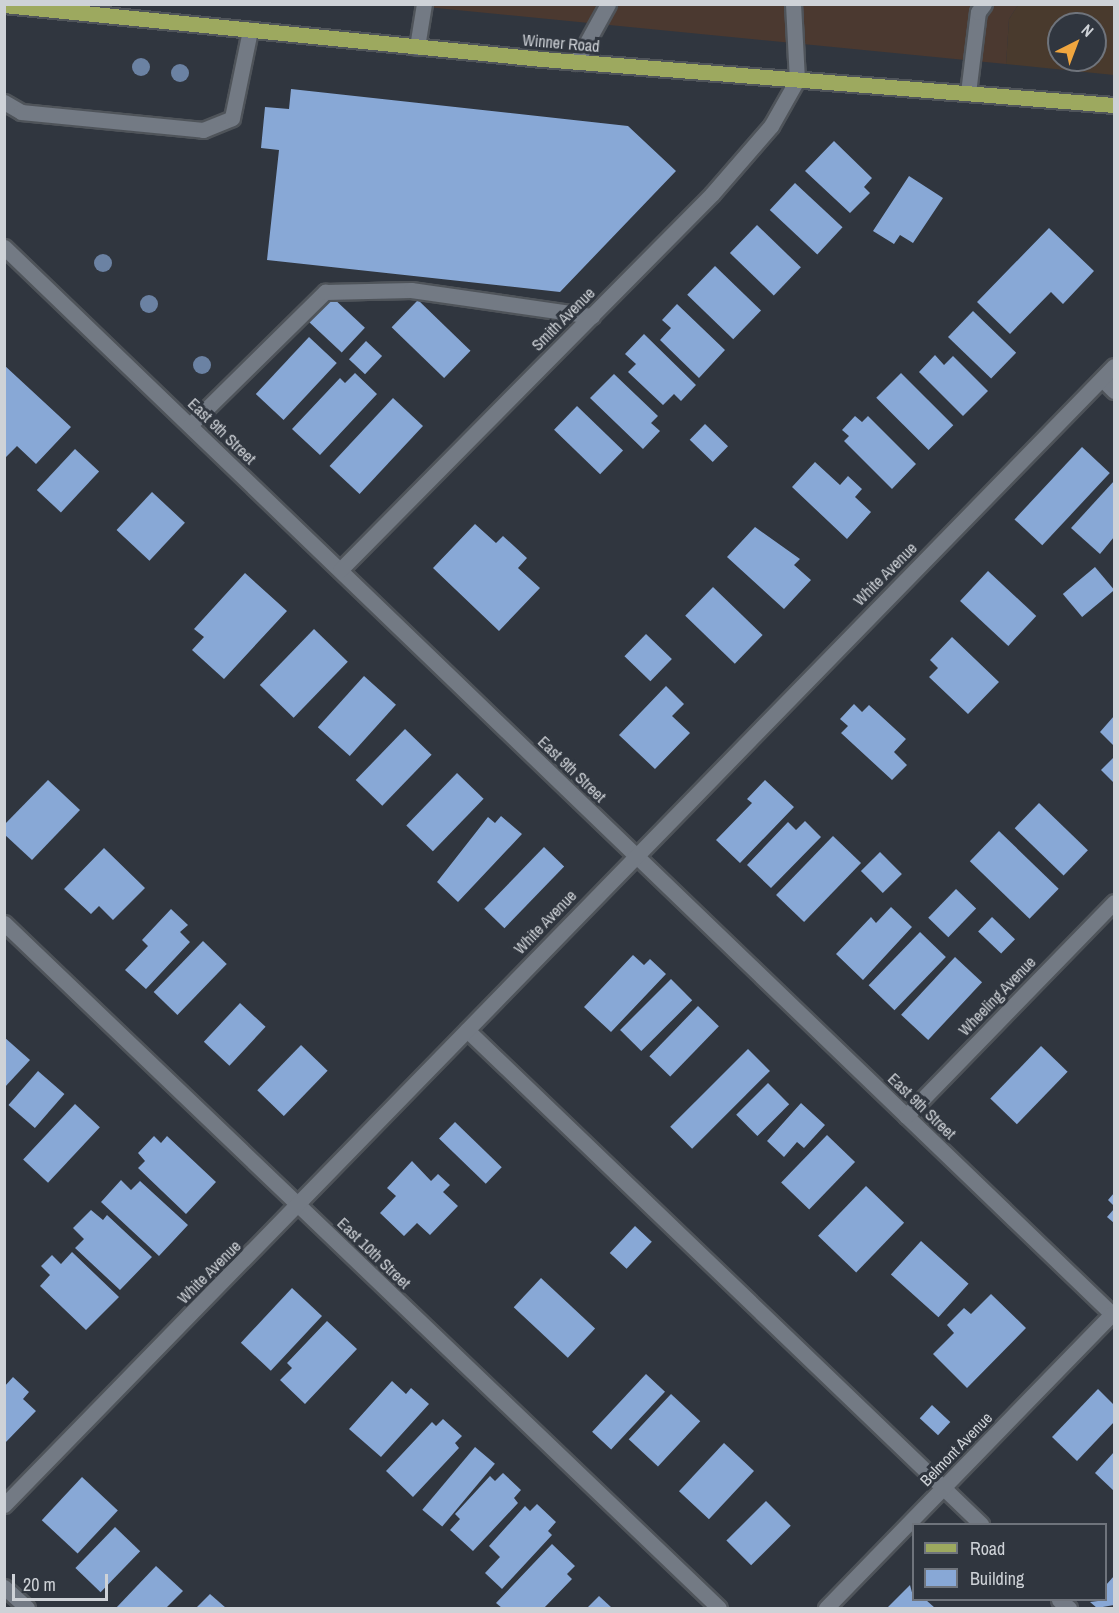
<!DOCTYPE html>
<style>
body{margin:0}
#map{position:relative;width:1119px;height:1613px;overflow:hidden;background:#30363f;font-family:"Archivo Narrow",sans-serif}
div>[style]{position:absolute}
[style*='--x']{left:calc(var(--x)*1px);top:calc(var(--y)*1px);width:calc(var(--w)*1px);rotate:calc(var(--a)*1deg)}
.commercial>*{inset:0;background:#493a2d}
.industrial>*{inset:0;background:#4b3930}
.building>*{inset:0;background:#88a8d6;transform-origin:0 0}
.roads{filter:drop-shadow(2px 0 #4f545a) drop-shadow(-2px 0 #4f545a) drop-shadow(0 2px #4f545a) drop-shadow(0 -2px #4f545a)}
.minor>*{height:15px;margin:-7.5px;padding:0 7.5px;transform-origin:7.5px;border-radius:7.5px;background:#737a84}
.major>*{height:15px;margin:-7.5px;padding:0 7.5px;transform-origin:7.5px;border-radius:7.5px;background:#9da95f}
.trees>*{width:18px;height:18px;margin:-9px;border-radius:50%;background:#6b82a3}
span{translate:-50% -50%;white-space:nowrap;text-align:center;line-height:1.15;-webkit-text-stroke:6px #30363f;paint-order:stroke}
.street-label{font-size:16px;color:#ced2d7}
.frame{position:absolute;inset:0;border:6px solid #ced2d7;pointer-events:none}
.legend{position:absolute;left:912px;top:1523px;width:195px;height:78px;box-sizing:border-box;background:#30363f;border:2px solid #6f747c;margin:0;padding:8px 10px;list-style:none;font-size:18px;color:#ced2d7}
.legend li{display:flex;align-items:center;gap:12px;height:30px}
.legend b{width:30px;border:2px solid #6f747c}
.north{position:absolute;left:1047px;top:12px;width:60px;height:60px;box-sizing:border-box;background:#30363f;border:2px solid #6f747c;border-radius:50%;rotate:42deg;font-size:16px;font-weight:700;line-height:24px;text-align:center;color:#ced2d7}
.north::after{content:'';display:block;margin:auto;width:21px;height:27px;background:#f0a63f;clip-path:polygon(50% 0,100% 100%,50% 72%,0 100%)}
.scale{position:absolute;left:12px;top:1574px;width:96px;height:27px;box-sizing:border-box;border:3px solid #ced2d7;border-top:0;padding-left:8px;font-size:18px;line-height:21px;white-space:nowrap;color:#ced2d7;-webkit-text-stroke:4px #30363f;paint-order:stroke}
</style>
<div id="map">
<div class="commercial">
<div style="clip-path:polygon(evenodd,1018px 5px,1114px 5px,1114px 75px,1006px 64px,1009px 19px,1018px 5px,1059px 24px,1095px 24px,1095px 60px,1059px 60px,1059px 24px)"></div>
</div>
<div class="industrial">
<div style="clip-path:polygon(406px 5px,1018px 5px,1009px 19px,1006px 64px)"></div>
</div>
<div class="building">
<div style="clip-path:polygon(291px 89px,628px 126px,676px 171px,560px 292px,267px 260px,279px 150px,261px 148px,265px 107px,289px 109px)"></div>
<div style="clip-path:polygon(834px 141px,872px 178px,864px 187px,870px 193px,850px 213px,805px 171px)"></div>
<div style="clip-path:polygon(909px 176px,943px 198px,913px 243px,900px 235px,894px 244px,873px 231px)"></div>
<div style="left:795px;top:183px;width:65px;height:37px;rotate:43deg"></div>
<div style="left:757px;top:225px;width:61px;height:39px;rotate:44deg"></div>
<div style="clip-path:polygon(1049px 228px,1094px 271px,1063px 304px,1051px 292px,1010px 334px,977px 302px)"></div>
<div style="left:715px;top:266px;width:64px;height:40px;rotate:44deg"></div>
<div style="left:332px;top:297px;width:45px;height:34px;rotate:43deg"></div>
<div style="left:418px;top:300px;width:73px;height:38px;rotate:44deg"></div>
<div style="clip-path:polygon(677px 304px,725px 350px,699px 378px,660px 340px,671px 328px,662px 320px)"></div>
<div style="left:973px;top:311px;width:60px;height:36px;rotate:44deg"></div>
<div style="clip-path:polygon(644px 334px,696px 385px,681px 401px,674px 394px,663px 405px,628px 372px,636px 364px,625px 354px)"></div>
<div style="left:309px;top:337px;width:38px;height:78px;rotate:43deg"></div>
<div style="left:366px;top:341px;width:22px;height:25px;rotate:43deg"></div>
<div style="clip-path:polygon(935px 355px,944px 365px,953px 356px,988px 391px,963px 416px,919px 372px)"></div>
<div style="clip-path:polygon(4px 365px,71px 427px,36px 464px,17px 446px,4px 459px)"></div>
<div style="clip-path:polygon(355px 373px,377px 394px,320px 455px,292px 429px,340px 378px,345px 383px)"></div>
<div style="left:901px;top:373px;width:74px;height:35px;rotate:45deg"></div>
<div style="clip-path:polygon(614px 374px,658px 416px,651px 423px,660px 431px,643px 449px,590px 398px)"></div>
<div style="left:393px;top:398px;width:41px;height:93px;rotate:43deg"></div>
<div style="left:577px;top:406px;width:64px;height:33px;rotate:44deg"></div>
<div style="clip-path:polygon(855px 416px,862px 422px,868px 416px,916px 464px,892px 489px,844px 441px,849px 436px,842px 430px)"></div>
<div style="left:705px;top:424px;width:32px;height:22px;rotate:44deg"></div>
<div style="left:1082px;top:447px;width:38px;height:99px;rotate:43deg"></div>
<div style="left:75px;top:449px;width:33px;height:56px;rotate:43deg"></div>
<div style="clip-path:polygon(815px 462px,840px 485px,848px 476px,862px 489px,855px 497px,871px 512px,847px 539px,792px 487px)"></div>
<div style="clip-path:polygon(1114px 481px,1114px 537px,1100px 554px,1071px 528px)"></div>
<div style="left:152px;top:492px;width:45px;height:52px;rotate:43deg"></div>
<div style="clip-path:polygon(475px 524px,496px 543px,503px 536px,527px 558px,518px 568px,540px 588px,499px 631px,433px 568px)"></div>
<div style="clip-path:polygon(755px 527px,800px 559px,794px 565px,811px 580px,784px 609px,727px 557px)"></div>
<div style="left:1095px;top:567px;width:30px;height:42px;rotate:50deg"></div>
<div style="left:988px;top:571px;width:66px;height:41px;rotate:43deg"></div>
<div style="clip-path:polygon(245px 573px,287px 611px,224px 679px,192px 650px,204px 637px,194px 629px)"></div>
<div style="left:713px;top:587px;width:69px;height:40px;rotate:44deg"></div>
<div style="left:314px;top:629px;width:47px;height:78px;rotate:44deg"></div>
<div style="left:646px;top:634px;width:36px;height:31px;rotate:44deg"></div>
<div style="clip-path:polygon(952px 637px,999px 682px,968px 714px,929px 677px,938px 668px,930px 660px)"></div>
<div style="left:364px;top:676px;width:43px;height:69px;rotate:42deg"></div>
<div style="clip-path:polygon(666px 686px,684px 704px,672px 716px,690px 733px,655px 769px,619px 735px)"></div>
<div style="clip-path:polygon(854px 704px,862px 712px,869px 705px,906px 739px,894px 752px,907px 765px,892px 780px,841px 733px,848px 726px,840px 719px)"></div>
<div style="clip-path:polygon(1114px 716px,1114px 746px,1100px 732px)"></div>
<div style="left:405px;top:729px;width:37px;height:71px;rotate:44deg"></div>
<div style="clip-path:polygon(1114px 757px,1114px 783px,1101px 770px)"></div>
<div style="left:457px;top:773px;width:37px;height:73px;rotate:44deg"></div>
<div style="clip-path:polygon(48px 780px,80px 810px,32px 860px,4px 834px,4px 825px)"></div>
<div style="clip-path:polygon(765px 780px,794px 807px,740px 863px,716px 840px,752px 803px,747px 799px)"></div>
<div style="left:1039px;top:803px;width:68px;height:35px;rotate:44deg"></div>
<div style="clip-path:polygon(501px 816px,522px 834px,458px 902px,437px 882px,488px 817px,495px 823px)"></div>
<div style="clip-path:polygon(805px 821px,821px 837px,771px 888px,747px 865px,788px 822px,796px 830px)"></div>
<div style="left:999px;top:831px;width:83px;height:42px;rotate:44deg"></div>
<div style="left:833px;top:836px;width:39px;height:82px;rotate:44deg"></div>
<div style="left:544px;top:847px;width:28px;height:86px;rotate:44deg"></div>
<div style="clip-path:polygon(104px 848px,145px 888px,113px 920px,99px 906px,91px 914px,64px 889px)"></div>
<div style="left:880px;top:852px;width:31px;height:27px;rotate:45deg"></div>
<div style="left:956px;top:889px;width:28px;height:40px;rotate:44deg"></div>
<div style="clip-path:polygon(891px 907px,912px 927px,863px 980px,836px 954px,871px 917px,876px 923px)"></div>
<div style="clip-path:polygon(171px 909px,188px 925px,180px 932px,190px 942px,146px 989px,125px 970px,148px 946px,142px 940px)"></div>
<div style="left:992px;top:917px;width:32px;height:20px;rotate:44deg"></div>
<div style="left:920px;top:932px;width:36px;height:74px;rotate:44deg"></div>
<div style="left:203px;top:941px;width:33px;height:71px;rotate:44deg"></div>
<div style="clip-path:polygon(633px 955px,644px 965px,650px 959px,666px 974px,611px 1032px,584px 1007px)"></div>
<div style="left:955px;top:957px;width:37px;height:79px;rotate:43deg"></div>
<div style="left:671px;top:979px;width:30px;height:72px;rotate:45deg"></div>
<div style="left:240px;top:1003px;width:35px;height:53px;rotate:43deg"></div>
<div style="left:698px;top:1006px;width:29px;height:70px;rotate:44deg"></div>
<div style="clip-path:polygon(4px 1037px,30px 1060px,4px 1088px)"></div>
<div style="left:301px;top:1045px;width:37px;height:63px;rotate:44deg"></div>
<div style="left:1041px;top:1046px;width:37px;height:73px;rotate:44deg"></div>
<div style="left:748px;top:1049px;width:31px;height:110px;rotate:45deg"></div>
<div style="left:38px;top:1071px;width:35px;height:45px;rotate:41deg"></div>
<div style="left:768px;top:1083px;width:30px;height:45px;rotate:45deg"></div>
<div style="clip-path:polygon(801px 1103px,825px 1125px,804px 1148px,797px 1142px,784px 1157px,767px 1141px)"></div>
<div style="left:75px;top:1104px;width:34px;height:76px;rotate:43deg"></div>
<div style="left:455px;top:1122px;width:65px;height:23px;rotate:44deg"></div>
<div style="left:827px;top:1135px;width:39px;height:66px;rotate:44deg"></div>
<div style="clip-path:polygon(154px 1136px,161px 1143px,167px 1136px,216px 1182px,186px 1214px,138px 1168px,145px 1161px,138px 1153px)"></div>
<div style="clip-path:polygon(412px 1161px,431px 1181px,438px 1174px,450px 1185px,443px 1192px,458px 1206px,430px 1235px,417px 1223px,404px 1236px,380px 1213px,396px 1196px,387px 1188px)"></div>
<div style="clip-path:polygon(121px 1180px,131px 1190px,140px 1181px,188px 1225px,159px 1256px,101px 1202px)"></div>
<div style="left:866px;top:1186px;width:53px;height:69px;rotate:44deg"></div>
<div style="clip-path:polygon(1114px 1193px,1114px 1206px,1108px 1200px)"></div>
<div style="clip-path:polygon(1114px 1209px,1114px 1223px,1107px 1217px)"></div>
<div style="clip-path:polygon(91px 1210px,103px 1220px,107px 1215px,152px 1257px,120px 1290px,75px 1248px,84px 1239px,73px 1228px)"></div>
<div style="left:635px;top:1226px;width:23px;height:37px;rotate:43deg"></div>
<div style="left:921px;top:1241px;width:64px;height:45px;rotate:42deg"></div>
<div style="clip-path:polygon(72px 1252px,119px 1297px,86px 1330px,40px 1286px,50px 1275px,41px 1266px,52px 1255px,61px 1264px)"></div>
<div style="left:541px;top:1278px;width:74px;height:40px;rotate:43deg"></div>
<div style="left:292px;top:1288px;width:41px;height:75px;rotate:43deg"></div>
<div style="clip-path:polygon(991px 1294px,1026px 1328px,967px 1388px,933px 1354px,954px 1333px,947px 1325px,964px 1308px,971px 1314px)"></div>
<div style="clip-path:polygon(327px 1321px,357px 1349px,305px 1404px,280px 1380px,292px 1368px,287px 1363px)"></div>
<div style="left:646px;top:1374px;width:26px;height:79px;rotate:43deg"></div>
<div style="clip-path:polygon(13px 1377px,29px 1392px,23px 1399px,36px 1411px,4px 1444px,4px 1387px)"></div>
<div style="clip-path:polygon(392px 1381px,406px 1394px,411px 1388px,429px 1404px,381px 1457px,349px 1429px)"></div>
<div style="clip-path:polygon(1098px 1389px,1114px 1405px,1114px 1422px,1077px 1461px,1052px 1437px)"></div>
<div style="left:671px;top:1394px;width:40px;height:62px;rotate:43deg"></div>
<div style="left:932px;top:1405px;width:25px;height:18px;rotate:43deg"></div>
<div style="clip-path:polygon(443px 1419px,462px 1436px,455px 1443px,459px 1448px,413px 1497px,386px 1471px,432px 1422px,436px 1426px)"></div>
<div style="left:724px;top:1443px;width:41px;height:66px;rotate:43deg"></div>
<div style="left:475px;top:1447px;width:26px;height:82px;rotate:40deg"></div>
<div style="clip-path:polygon(1114px 1452px,1114px 1491px,1095px 1473px)"></div>
<div style="clip-path:polygon(503px 1473px,521px 1490px,514px 1498px,518px 1503px,473px 1551px,450px 1530px,460px 1519px,455px 1514px,490px 1476px,495px 1481px)"></div>
<div style="left:82px;top:1477px;width:49px;height:59px;rotate:43deg"></div>
<div style="left:766px;top:1501px;width:35px;height:56px;rotate:45deg"></div>
<div style="clip-path:polygon(537px 1504px,556px 1522px,548px 1531px,552px 1535px,502px 1589px,485px 1573px,500px 1557px,489px 1546px,525px 1506px,530px 1511px)"></div>
<div style="left:115px;top:1527px;width:35px;height:57px;rotate:44deg"></div>
<div style="clip-path:polygon(552px 1544px,575px 1566px,567px 1574px,572px 1579px,544px 1608px,502px 1608px,496px 1603px)"></div>
<div style="clip-path:polygon(156px 1566px,183px 1591px,166px 1608px,116px 1608px)"></div>
<div style="clip-path:polygon(1114px 1576px,1114px 1605px,1097px 1608px,1090px 1602px,1106px 1600px,1106px 1585px)"></div>
<div style="clip-path:polygon(910px 1585px,914px 1600px,926px 1600px,935px 1608px,887px 1608px)"></div>
<div style="clip-path:polygon(210px 1594px,226px 1608px,196px 1608px)"></div>
<div style="clip-path:polygon(599px 1596px,612px 1608px,587px 1608px)"></div>
</div>
<div class="roads">
<div class="minor">
<div style="--x:417;--y:47;--w:44;--a:-80.8"></div>
<div style="--x:576;--y:62;--w:66;--a:-61.1"></div>
<div style="--x:968;--y:93;--w:82;--a:-83"></div>
<div style="--x:978;--y:12;--w:10;--a:-53"></div>
<div style="--x:4;--y:102;--w:20;--a:30"></div>
<div style="--x:21;--y:112;--w:183;--a:5.6"></div>
<div style="--x:203;--y:130;--w:31;--a:-22"></div>
<div style="--x:232;--y:118;--w:90;--a:-78.4"></div>
<div style="--x:4;--y:247;--w:1541;--a:43.92"></div>
<div style="--x:1102;--y:379;--w:17;--a:45"></div>
<div style="--x:190;--y:425;--w:190;--a:-44.6"></div>
<div style="--x:325;--y:292;--w:86;--a:-1.3"></div>
<div style="--x:411;--y:290;--w:183;--a:8.2"></div>
<div style="--x:340;--y:570;--w:529;--a:-45.31"></div>
<div style="--x:712;--y:194;--w:90;--a:-49.1"></div>
<div style="--x:771;--y:126;--w:53;--a:-60.5"></div>
<div style="--x:797;--y:80;--w:76;--a:-93"></div>
<div style="--x:4;--y:923;--w:990;--a:43.77"></div>
<div style="--x:467;--y:1030;--w:713;--a:43.86"></div>
<div style="--x:906;--y:1116;--w:298;--a:-45.8"></div>
<div style="--x:4;--y:1505;--w:1590;--a:-45.74"></div>
<div style="--x:4;--y:1587;--w:31;--a:42"></div>
<div style="--x:1059;--y:1600;--w:13;--a:39"></div>
<div style="--x:826;--y:1608;--w:410;--a:-45.8"></div>
</div>
<div class="major">
<div style="--x:4;--y:5;--w:541;--a:5.73"></div>
<div style="--x:542;--y:59;--w:574;--a:4.6"></div>
</div>
</div>
<div class="trees">
<div style="left:141px;top:67px"></div>
<div style="left:180px;top:73px"></div>
<div style="left:103px;top:263px"></div>
<div style="left:149px;top:304px"></div>
<div style="left:202px;top:365px"></div>
</div>
<div class="street-label">
<span style="left:561px;top:43px;rotate:5deg">Winner Road</span>
<span style="left:563px;top:319px;rotate:-45deg">Smith Avenue</span>
<span style="left:222px;top:431px;rotate:44deg">East 9th Street</span>
<span style="left:885px;top:574px;rotate:-45deg">White Avenue</span>
<span style="left:572px;top:769px;rotate:44deg">East 9th Street</span>
<span style="left:545px;top:922px;rotate:-46deg">White Avenue</span>
<span style="left:997px;top:996px;rotate:-46deg">Wheeling Avenue</span>
<span style="left:922px;top:1106px;rotate:44deg">East 9th Street</span>
<span style="left:374px;top:1253px;rotate:44deg">East 10th Street</span>
<span style="left:209px;top:1272px;rotate:-45deg">White Avenue</span>
<span style="left:956px;top:1449px;rotate:-46deg">Belmont Avenue</span>
</div>
<div class="frame"></div>
<ul class="legend">
<li><b style="height:8px;background:#9da95f"></b>Road</li>
<li><b style="height:16px;background:#88a8d6"></b>Building</li>
</ul>
<div class="north">N</div>
<div class="scale">20 m</div>
</div>
